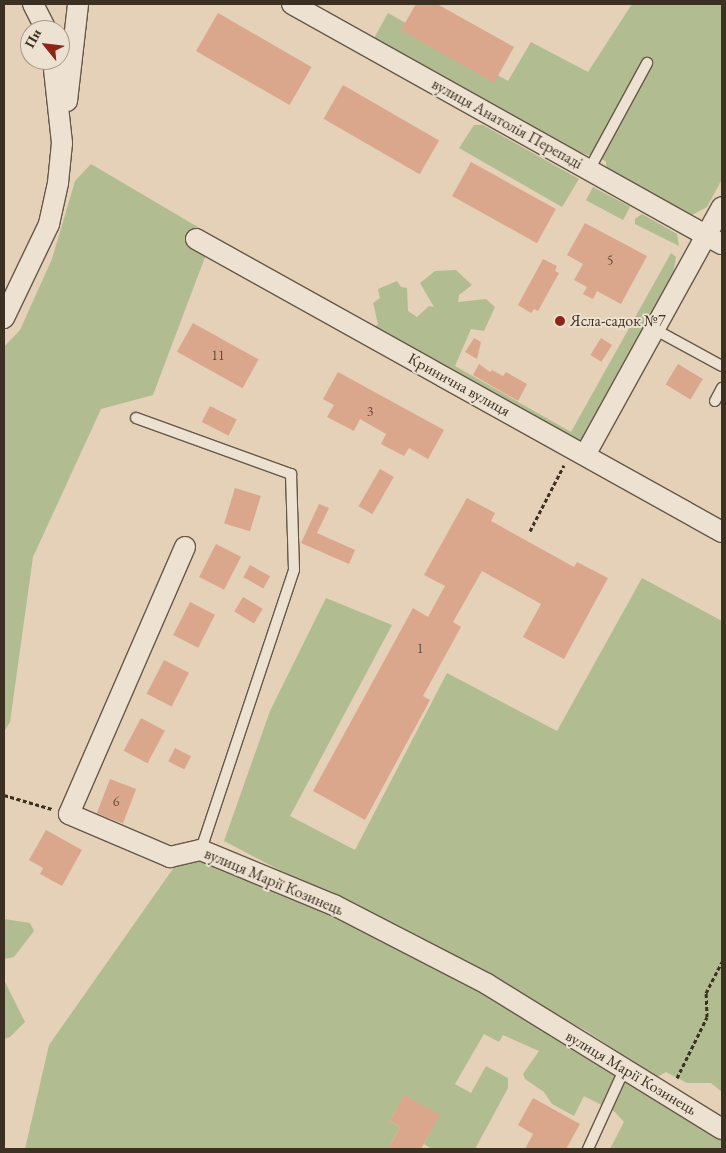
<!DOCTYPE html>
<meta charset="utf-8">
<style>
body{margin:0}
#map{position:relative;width:726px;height:1153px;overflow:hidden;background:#e4d1b8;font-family:"EB Garamond",serif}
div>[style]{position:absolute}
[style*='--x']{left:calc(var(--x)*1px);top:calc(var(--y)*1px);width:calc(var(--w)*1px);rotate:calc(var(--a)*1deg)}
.green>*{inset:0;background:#b1bc91;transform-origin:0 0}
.building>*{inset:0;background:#daa78d;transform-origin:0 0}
.path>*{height:3px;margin-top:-1.5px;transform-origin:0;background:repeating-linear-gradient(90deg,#3c3022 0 4px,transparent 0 6.5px)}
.roads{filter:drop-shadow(1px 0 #665848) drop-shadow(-1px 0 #665848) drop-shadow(0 1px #665848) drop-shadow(0 -1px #665848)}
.service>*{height:10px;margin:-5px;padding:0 5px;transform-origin:5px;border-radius:5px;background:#ede1d1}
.minor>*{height:20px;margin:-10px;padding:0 10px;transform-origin:10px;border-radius:10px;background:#ede1d1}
.dots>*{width:14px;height:14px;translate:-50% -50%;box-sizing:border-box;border:2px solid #ede1d1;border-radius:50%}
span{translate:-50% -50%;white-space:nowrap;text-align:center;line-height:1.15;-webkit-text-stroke:4px #ede1d1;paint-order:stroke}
.number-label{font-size:14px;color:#644e3d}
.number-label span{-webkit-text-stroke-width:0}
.street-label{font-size:16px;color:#3c3022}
.poi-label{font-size:16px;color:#3c3022}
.left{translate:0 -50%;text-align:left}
.frame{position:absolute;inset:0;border:5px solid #3c3022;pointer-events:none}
.north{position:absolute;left:20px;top:20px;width:50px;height:50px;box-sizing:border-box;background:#ede1d1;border:1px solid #a69a8b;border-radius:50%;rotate:299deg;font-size:14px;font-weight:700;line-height:20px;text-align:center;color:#3c3022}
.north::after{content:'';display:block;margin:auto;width:18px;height:22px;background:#8f2418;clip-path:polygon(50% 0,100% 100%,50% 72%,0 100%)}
</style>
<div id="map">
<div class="green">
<div style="clip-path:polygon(632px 4px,722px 4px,722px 179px,707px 207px,692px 215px,628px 184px,606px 166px,606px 161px,562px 146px,374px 38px,388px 13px,508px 81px,531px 42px,588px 72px)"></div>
<div style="clip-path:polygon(474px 125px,483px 125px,579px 179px,562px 207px,459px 148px)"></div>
<div style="clip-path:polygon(91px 164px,213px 236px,153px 395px,101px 409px,33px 557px,10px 722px,4px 732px,4px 347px,20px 330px,52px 259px,75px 181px)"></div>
<div style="left:593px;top:187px;width:42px;height:15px;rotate:28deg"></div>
<div style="clip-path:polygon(642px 214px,677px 234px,679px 246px,635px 224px,635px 219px)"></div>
<div style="clip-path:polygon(671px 253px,676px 257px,672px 281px,580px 448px,373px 329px,378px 324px,373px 303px,380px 298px,378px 289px,397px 281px,401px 287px,407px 288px,408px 311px,417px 317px,429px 306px,434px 307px,420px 283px,435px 271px,456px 270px,472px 285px,459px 295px,458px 302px,486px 299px,495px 307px,484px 331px,471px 329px,455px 366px,571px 432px)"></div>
<div style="clip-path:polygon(642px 578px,722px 621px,722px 1092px,711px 1083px,687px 1083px,666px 1072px,657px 1077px,585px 1030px,224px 841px,270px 711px,326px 598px,392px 625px,290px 816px,355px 850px,447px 673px,557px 731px)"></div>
<div style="clip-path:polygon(198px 857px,393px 940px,722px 1140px,722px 1149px,610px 1149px,624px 1122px,615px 1112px,584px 1096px,574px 1116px,552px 1104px,544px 1092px,525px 1079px,523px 1074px,539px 1051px,503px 1035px,499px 1042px,484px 1034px,455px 1084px,471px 1093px,486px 1066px,508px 1078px,508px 1088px,475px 1149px,432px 1149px,424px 1144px,439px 1115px,404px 1096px,390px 1121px,400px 1127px,388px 1149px,25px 1149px,49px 1045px,177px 863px)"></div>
<div style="clip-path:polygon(4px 919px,30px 923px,34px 931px,14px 957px,4px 959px)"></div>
<div style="clip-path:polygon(4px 980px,25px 1022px,10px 1037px,4px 1039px)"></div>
</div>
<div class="building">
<div style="clip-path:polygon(416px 4px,437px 4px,514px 47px,494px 83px,401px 30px)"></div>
<div style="left:218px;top:13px;width:108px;height:44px;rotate:30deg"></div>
<div style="left:343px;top:85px;width:111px;height:39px;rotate:30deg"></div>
<div style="left:471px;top:162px;width:97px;height:39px;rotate:29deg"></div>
<div style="clip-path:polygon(585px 223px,647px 256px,621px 304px,597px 291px,593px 299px,583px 294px,587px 287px,574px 280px,583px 264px,567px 255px)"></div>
<div style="clip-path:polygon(543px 259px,557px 266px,555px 271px,559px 273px,538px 311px,534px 309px,531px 313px,518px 305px)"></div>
<div style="left:193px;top:323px;width:75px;height:33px;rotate:29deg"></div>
<div style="clip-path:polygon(474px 338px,481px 342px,477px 359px,465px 352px)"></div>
<div style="left:601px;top:338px;width:13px;height:20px;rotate:32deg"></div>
<div style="clip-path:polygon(479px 364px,490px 372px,492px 370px,503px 376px,506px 372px,527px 384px,518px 401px,473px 375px)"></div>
<div style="left:678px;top:364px;width:29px;height:24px;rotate:31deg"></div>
<div style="clip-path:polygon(338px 372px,444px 430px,428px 459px,409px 448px,404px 456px,381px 444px,386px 434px,360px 419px,354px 431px,327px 417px,334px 405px,323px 399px)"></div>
<div style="left:210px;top:406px;width:30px;height:18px;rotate:27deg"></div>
<div style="left:380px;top:469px;width:16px;height:43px;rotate:30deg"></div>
<div style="left:235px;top:488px;width:27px;height:37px;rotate:17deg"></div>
<div style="clip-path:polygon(467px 498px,495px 513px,491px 521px,574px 567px,577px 562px,608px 578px,564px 659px,523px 637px,541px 604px,482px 571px,453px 622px,461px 627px,423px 696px,430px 700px,365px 820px,313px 791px,413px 608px,428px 617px,445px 586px,424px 575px)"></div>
<div style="clip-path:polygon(319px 504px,329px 508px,317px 533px,355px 550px,349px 564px,301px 543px)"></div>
<div style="left:216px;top:544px;width:28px;height:37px;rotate:27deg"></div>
<div style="left:250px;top:565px;width:23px;height:14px;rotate:29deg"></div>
<div style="left:243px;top:597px;width:23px;height:17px;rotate:31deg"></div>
<div style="left:190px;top:602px;width:28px;height:37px;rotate:27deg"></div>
<div style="left:164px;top:660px;width:28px;height:38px;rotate:27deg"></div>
<div style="left:141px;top:718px;width:27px;height:37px;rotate:28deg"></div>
<div style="left:175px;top:748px;width:18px;height:15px;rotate:27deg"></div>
<div style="left:110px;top:779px;width:28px;height:37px;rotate:21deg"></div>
<div style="clip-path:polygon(46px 830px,82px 850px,62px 886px,40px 874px,43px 868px,29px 860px)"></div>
<div style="clip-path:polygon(404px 1095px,440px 1115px,421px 1149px,388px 1149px,400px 1127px,390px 1121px)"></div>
<div style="clip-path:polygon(533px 1098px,580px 1124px,566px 1149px,525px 1149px,533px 1134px,518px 1125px)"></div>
</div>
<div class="path">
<div style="--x:530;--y:531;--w:74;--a:-62.7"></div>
<div style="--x:4;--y:795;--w:50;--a:16.3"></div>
<div style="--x:677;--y:1078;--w:68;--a:-63.8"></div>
<div style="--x:707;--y:1017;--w:24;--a:-92"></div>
<div style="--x:706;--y:993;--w:35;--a:-63"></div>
</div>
<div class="roads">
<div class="service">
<div style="--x:589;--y:170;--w:122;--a:-61.5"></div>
<div style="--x:654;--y:329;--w:77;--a:28.6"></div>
<div style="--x:715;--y:401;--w:15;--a:-62"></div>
<div style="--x:136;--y:418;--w:165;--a:19.9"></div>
<div style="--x:291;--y:474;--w:96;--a:88.2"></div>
<div style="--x:294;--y:570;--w:295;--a:108.4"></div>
<div style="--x:588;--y:1149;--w:87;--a:-65.5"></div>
</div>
<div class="minor">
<div style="--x:33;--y:4;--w:29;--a:63"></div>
<div style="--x:292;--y:4;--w:492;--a:29.2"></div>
<div style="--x:67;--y:101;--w:98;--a:-83.5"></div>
<div style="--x:196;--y:239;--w:602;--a:29.12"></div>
<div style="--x:4;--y:318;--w:104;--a:-64.4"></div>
<div style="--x:49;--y:224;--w:42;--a:-77.6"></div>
<div style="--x:58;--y:183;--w:40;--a:-84.3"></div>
<div style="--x:62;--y:143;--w:83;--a:-96.2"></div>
<div style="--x:585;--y:455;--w:283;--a:-61.1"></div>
<div style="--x:185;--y:547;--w:291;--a:113.5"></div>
<div style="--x:69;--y:814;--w:110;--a:23.1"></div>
<div style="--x:170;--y:857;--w:32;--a:-13"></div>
<div style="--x:201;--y:850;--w:144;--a:22.5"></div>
<div style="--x:334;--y:905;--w:172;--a:27.3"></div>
<div style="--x:487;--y:984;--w:276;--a:31.7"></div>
</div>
</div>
<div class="dots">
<div style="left:560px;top:321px;background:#8f2418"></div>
</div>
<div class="number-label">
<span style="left:610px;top:260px">5</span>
<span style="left:218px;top:355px">11</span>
<span style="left:370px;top:411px">3</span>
<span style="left:420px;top:648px">1</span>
<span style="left:116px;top:801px">6</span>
</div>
<div class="street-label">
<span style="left:507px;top:124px;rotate:29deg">вулиця Анатолія Перепаді</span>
<span style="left:459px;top:385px;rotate:29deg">Кринична вулиця</span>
<span style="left:274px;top:882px;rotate:23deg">вулиця Марії Козинець</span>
<span style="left:631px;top:1073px;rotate:31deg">вулиця Марії Козинець</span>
</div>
<div class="poi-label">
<span class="left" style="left:570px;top:321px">Ясла-садок №7</span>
</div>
<div class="frame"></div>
<div class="north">Пн</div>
</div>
